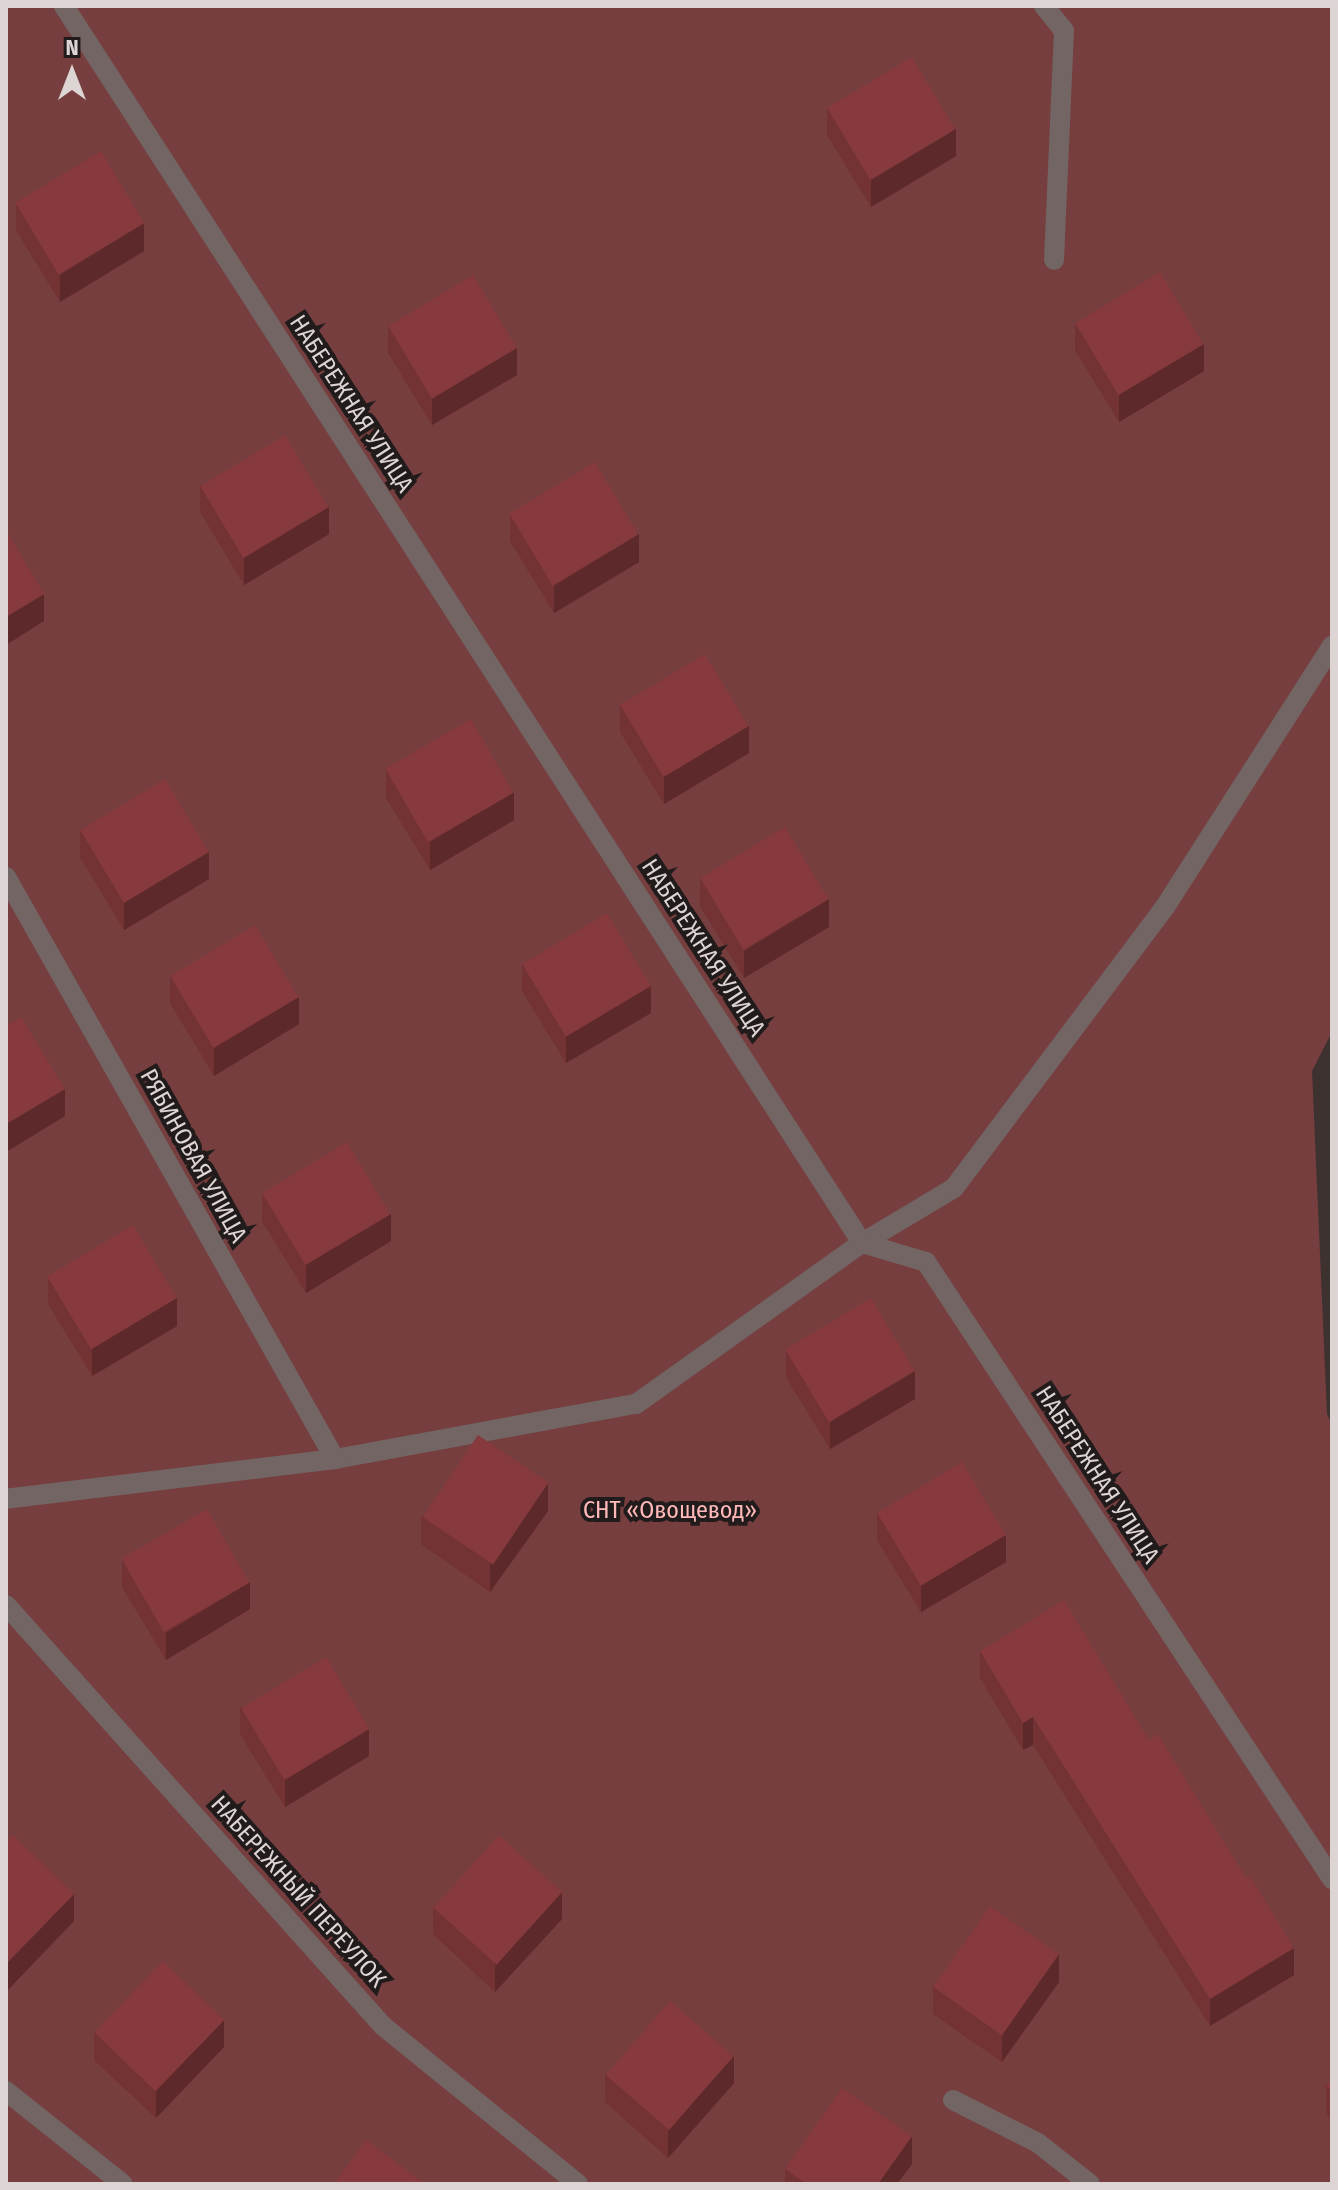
<!DOCTYPE html>
<meta charset="utf-8">
<style>
body{margin:0}
#map{position:relative;width:1338px;height:2190px;overflow:hidden;background:#3e3231;font-family:"Fira Sans Condensed",sans-serif}
div>[style]{position:absolute}
[style*='--x']{left:calc(var(--x)*1px);top:calc(var(--y)*1px);width:calc(var(--w)*1px);rotate:calc(var(--a)*1deg)}
.green>*{inset:0;background:#763e3e}
.lane>*{height:20px;margin:-10px;padding:0 10px;transform-origin:10px;border-radius:10px;background:#736564}
.street>*{height:20px;margin:-10px;padding:0 10px;transform-origin:10px;border-radius:10px;background:#736564}
.wall>*{inset:0;background:#733234}
.shaded-wall>*{inset:0;background:#5e292b}
.building>*{inset:0;background:#863a3d;transform-origin:0 0}
span{translate:-50% -50%;white-space:nowrap;text-align:center;line-height:1.15;-webkit-text-stroke:8px #211b1b;paint-order:stroke}
.street-label{font-size:24px;color:#ddd5d4}
.park-label{font-size:24px;color:#feb9b8}
.frame{position:absolute;inset:0;border:8px solid #ddd5d4;pointer-events:none}
.north{position:absolute;left:32px;top:32px;width:80px;height:80px;-webkit-text-stroke:6px #211b1b;paint-order:stroke;rotate:0deg;font-size:22px;font-weight:700;line-height:32px;text-align:center;color:#ddd5d4}
.north::after{content:'';display:block;margin:auto;width:28px;height:36px;background:#ddd5d4;clip-path:polygon(50% 0,100% 100%,50% 72%,0 100%)}
</style>
<div id="map">
<div class="green">
<div style="clip-path:polygon(6px 6px,1332px 6px,1332px 1032px,1312px 1071px,1327px 1414px,1332px 1425px,1332px 2184px,6px 2184px)"></div>
</div>
<div class="lane">
<div style="--x:335;--y:1459;--w:306;--a:-10.4"></div>
<div style="--x:636;--y:1404;--w:277;--a:-35.5"></div>
<div style="--x:862;--y:1243;--w:107;--a:-30.9"></div>
<div style="--x:954;--y:1188;--w:351;--a:-53.1"></div>
<div style="--x:1165;--y:907;--w:310;--a:-57.4"></div>
<div style="--x:6;--y:1605;--w:565;--a:48.16"></div>
<div style="--x:383;--y:2026;--w:251;--a:39"></div>
</div>
<div class="street">
<div style="--x:64;--y:6;--w:1472;--a:57.17"></div>
<div style="--x:862;--y:1243;--w:67;--a:16.5"></div>
<div style="--x:926;--y:1262;--w:739;--a:56.65"></div>
<div style="--x:1044;--y:6;--w:32;--a:51"></div>
<div style="--x:1064;--y:31;--w:229;--a:92.5"></div>
<div style="--x:6;--y:877;--w:669;--a:60.52"></div>
<div style="--x:335;--y:1459;--w:331;--a:173.1"></div>
<div style="--x:6;--y:2091;--w:149;--a:38.5"></div>
<div style="--x:953;--y:2100;--w:95;--a:26.8"></div>
<div style="--x:1038;--y:2143;--w:66;--a:38.3"></div>
</div>
<div class="wall">
<div style="clip-path:polygon(827px 108px,956px 156px,871px 207px,827px 135px)"></div>
<div style="clip-path:polygon(16px 203px,144px 251px,60px 302px,16px 230px)"></div>
<div style="clip-path:polygon(1075px 323px,1204px 371px,1119px 422px,1075px 350px)"></div>
<div style="clip-path:polygon(388px 326px,517px 375px,432px 425px,388px 353px)"></div>
<div style="clip-path:polygon(200px 485px,329px 534px,244px 585px,200px 512px)"></div>
<div style="clip-path:polygon(510px 514px,639px 562px,554px 613px,510px 541px)"></div>
<div style="clip-path:polygon(620px 705px,749px 753px,664px 804px,620px 732px)"></div>
<div style="clip-path:polygon(386px 770px,514px 820px,430px 870px,386px 798px)"></div>
<div style="clip-path:polygon(80px 830px,209px 879px,124px 930px,80px 857px)"></div>
<div style="clip-path:polygon(700px 878px,829px 927px,744px 978px,700px 906px)"></div>
<div style="clip-path:polygon(522px 964px,651px 1013px,566px 1063px,522px 991px)"></div>
<div style="clip-path:polygon(170px 976px,299px 1024px,214px 1076px,170px 1003px)"></div>
<div style="clip-path:polygon(262px 1193px,391px 1241px,306px 1293px,262px 1221px)"></div>
<div style="clip-path:polygon(48px 1277px,177px 1326px,92px 1376px,48px 1304px)"></div>
<div style="clip-path:polygon(786px 1350px,915px 1399px,830px 1449px,786px 1377px)"></div>
<div style="clip-path:polygon(548px 1511px,490px 1592px,421px 1544px,421px 1516px)"></div>
<div style="clip-path:polygon(877px 1513px,1006px 1562px,921px 1612px,877px 1540px)"></div>
<div style="clip-path:polygon(122px 1560px,250px 1609px,166px 1660px,122px 1587px)"></div>
<div style="clip-path:polygon(980px 1651px,1149px 1740px,1246px 1878px,1294px 1975px,1210px 2026px,1033px 1745px,1023px 1750px,980px 1678px)"></div>
<div style="clip-path:polygon(240px 1707px,369px 1756px,285px 1807px,240px 1734px)"></div>
<div style="clip-path:polygon(433px 1907px,562px 1919px,495px 1992px,433px 1934px)"></div>
<div style="clip-path:polygon(1059px 1982px,1002px 2062px,933px 2014px,933px 1987px)"></div>
<div style="clip-path:polygon(94px 2032px,224px 2047px,156px 2118px,94px 2060px)"></div>
<div style="clip-path:polygon(605px 2075px,734px 2083px,668px 2158px,605px 2102px)"></div>
<div style="clip-path:polygon(1332px 2079px,1332px 2119px,1326px 2114px,1326px 2086px)"></div>
<div style="clip-path:polygon(912px 2164px,897px 2184px,785px 2184px,785px 2169px)"></div>
</div>
<div class="shaded-wall">
<div style="clip-path:polygon(956px 129px,956px 156px,871px 207px,871px 180px)"></div>
<div style="clip-path:polygon(144px 223px,144px 251px,60px 302px,60px 275px)"></div>
<div style="clip-path:polygon(1204px 344px,1204px 371px,1119px 422px,1119px 395px)"></div>
<div style="clip-path:polygon(517px 348px,517px 375px,432px 425px,432px 398px)"></div>
<div style="clip-path:polygon(329px 507px,329px 534px,244px 585px,244px 558px)"></div>
<div style="clip-path:polygon(639px 534px,639px 562px,554px 613px,554px 586px)"></div>
<div style="clip-path:polygon(44px 594px,44px 621px,6px 645px,6px 617px)"></div>
<div style="clip-path:polygon(749px 726px,749px 753px,664px 804px,664px 777px)"></div>
<div style="clip-path:polygon(514px 792px,514px 820px,430px 870px,430px 842px)"></div>
<div style="clip-path:polygon(209px 852px,209px 879px,124px 930px,124px 903px)"></div>
<div style="clip-path:polygon(829px 899px,829px 927px,744px 978px,744px 951px)"></div>
<div style="clip-path:polygon(651px 986px,651px 1013px,566px 1063px,566px 1036px)"></div>
<div style="clip-path:polygon(299px 997px,299px 1024px,214px 1076px,214px 1048px)"></div>
<div style="clip-path:polygon(65px 1089px,65px 1116px,6px 1152px,6px 1124px)"></div>
<div style="clip-path:polygon(391px 1214px,391px 1241px,306px 1293px,306px 1265px)"></div>
<div style="clip-path:polygon(177px 1298px,177px 1326px,92px 1376px,92px 1349px)"></div>
<div style="clip-path:polygon(915px 1371px,915px 1399px,830px 1449px,830px 1422px)"></div>
<div style="clip-path:polygon(548px 1483px,548px 1511px,490px 1592px,490px 1565px)"></div>
<div style="clip-path:polygon(1006px 1535px,1006px 1562px,921px 1612px,921px 1585px)"></div>
<div style="clip-path:polygon(250px 1582px,250px 1609px,166px 1660px,166px 1633px)"></div>
<div style="clip-path:polygon(1033px 1717px,1033px 1745px,1023px 1750px,1023px 1723px)"></div>
<div style="clip-path:polygon(369px 1729px,369px 1756px,285px 1807px,285px 1780px)"></div>
<div style="clip-path:polygon(562px 1892px,562px 1919px,495px 1992px,495px 1965px)"></div>
<div style="clip-path:polygon(74px 1894px,74px 1921px,6px 1992px,6px 1964px)"></div>
<div style="clip-path:polygon(1294px 1948px,1294px 1975px,1210px 2026px,1210px 1999px)"></div>
<div style="clip-path:polygon(1059px 1954px,1059px 1982px,1002px 2062px,1002px 2035px)"></div>
<div style="clip-path:polygon(224px 2020px,224px 2047px,156px 2118px,156px 2091px)"></div>
<div style="clip-path:polygon(734px 2056px,734px 2083px,668px 2158px,668px 2131px)"></div>
<div style="clip-path:polygon(912px 2136px,912px 2164px,897px 2184px,878px 2184px)"></div>
</div>
<div class="building">
<div style="left:912px;top:57px;width:84px;height:99px;rotate:59deg"></div>
<div style="left:101px;top:151px;width:84px;height:100px;rotate:59deg"></div>
<div style="left:1160px;top:272px;width:84px;height:99px;rotate:59deg"></div>
<div style="left:473px;top:275px;width:85px;height:99px;rotate:59deg"></div>
<div style="left:285px;top:435px;width:84px;height:99px;rotate:59deg"></div>
<div style="left:595px;top:462px;width:84px;height:100px;rotate:59deg"></div>
<div style="clip-path:polygon(6px 530px,44px 594px,6px 617px)"></div>
<div style="left:705px;top:654px;width:84px;height:99px;rotate:59deg"></div>
<div style="left:471px;top:719px;width:85px;height:99px;rotate:60deg"></div>
<div style="left:165px;top:779px;width:85px;height:99px;rotate:59deg"></div>
<div style="left:785px;top:827px;width:84px;height:99px;rotate:59deg"></div>
<div style="left:607px;top:913px;width:85px;height:99px;rotate:59deg"></div>
<div style="left:255px;top:925px;width:84px;height:99px;rotate:59deg"></div>
<div style="clip-path:polygon(21px 1017px,65px 1089px,6px 1124px,6px 1026px)"></div>
<div style="left:347px;top:1142px;width:84px;height:99px;rotate:59deg"></div>
<div style="left:133px;top:1225px;width:85px;height:100px;rotate:59deg"></div>
<div style="left:871px;top:1298px;width:85px;height:100px;rotate:59deg"></div>
<div style="left:478px;top:1435px;width:85px;height:99px;rotate:34deg"></div>
<div style="left:962px;top:1462px;width:85px;height:99px;rotate:59deg"></div>
<div style="left:207px;top:1509px;width:85px;height:99px;rotate:60deg"></div>
<div style="clip-path:polygon(1064px 1600px,1149px 1740px,1158px 1734px,1246px 1878px,1250px 1876px,1294px 1948px,1210px 1999px,1033px 1717px,1023px 1723px,980px 1651px)"></div>
<div style="left:326px;top:1657px;width:84px;height:99px;rotate:59deg"></div>
<div style="clip-path:polygon(13px 1835px,74px 1894px,6px 1964px,6px 1842px)"></div>
<div style="left:499px;top:1835px;width:85px;height:98px;rotate:42deg"></div>
<div style="left:990px;top:1906px;width:84px;height:99px;rotate:35deg"></div>
<div style="left:163px;top:1961px;width:85px;height:99px;rotate:44deg"></div>
<div style="left:670px;top:2001px;width:84px;height:98px;rotate:41deg"></div>
<div style="clip-path:polygon(1332px 2079px,1332px 2091px,1326px 2086px)"></div>
<div style="clip-path:polygon(842px 2088px,912px 2136px,878px 2184px,807px 2184px,785px 2169px)"></div>
<div style="clip-path:polygon(366px 2140px,425px 2184px,334px 2184px)"></div>
</div>
<div class="street-label">
<span style="left:351px;top:404px;rotate:57deg">НАБЕРЕЖНАЯ УЛИЦА</span>
<span style="left:703px;top:948px;rotate:57deg">НАБЕРЕЖНАЯ УЛИЦА</span>
<span style="left:193px;top:1156px;rotate:61deg">РЯБИНОВАЯ УЛИЦА</span>
<span style="left:1097px;top:1475px;rotate:57deg">НАБЕРЕЖНАЯ УЛИЦА</span>
<span style="left:298px;top:1892px;rotate:48deg">НАБЕРЕЖНЫЙ ПЕРЕУЛОК</span>
</div>
<div class="park-label">
<span style="left:670px;top:1511px">СНТ «Овощевод»</span>
</div>
<div class="frame"></div>
<div class="north">N</div>
</div>
